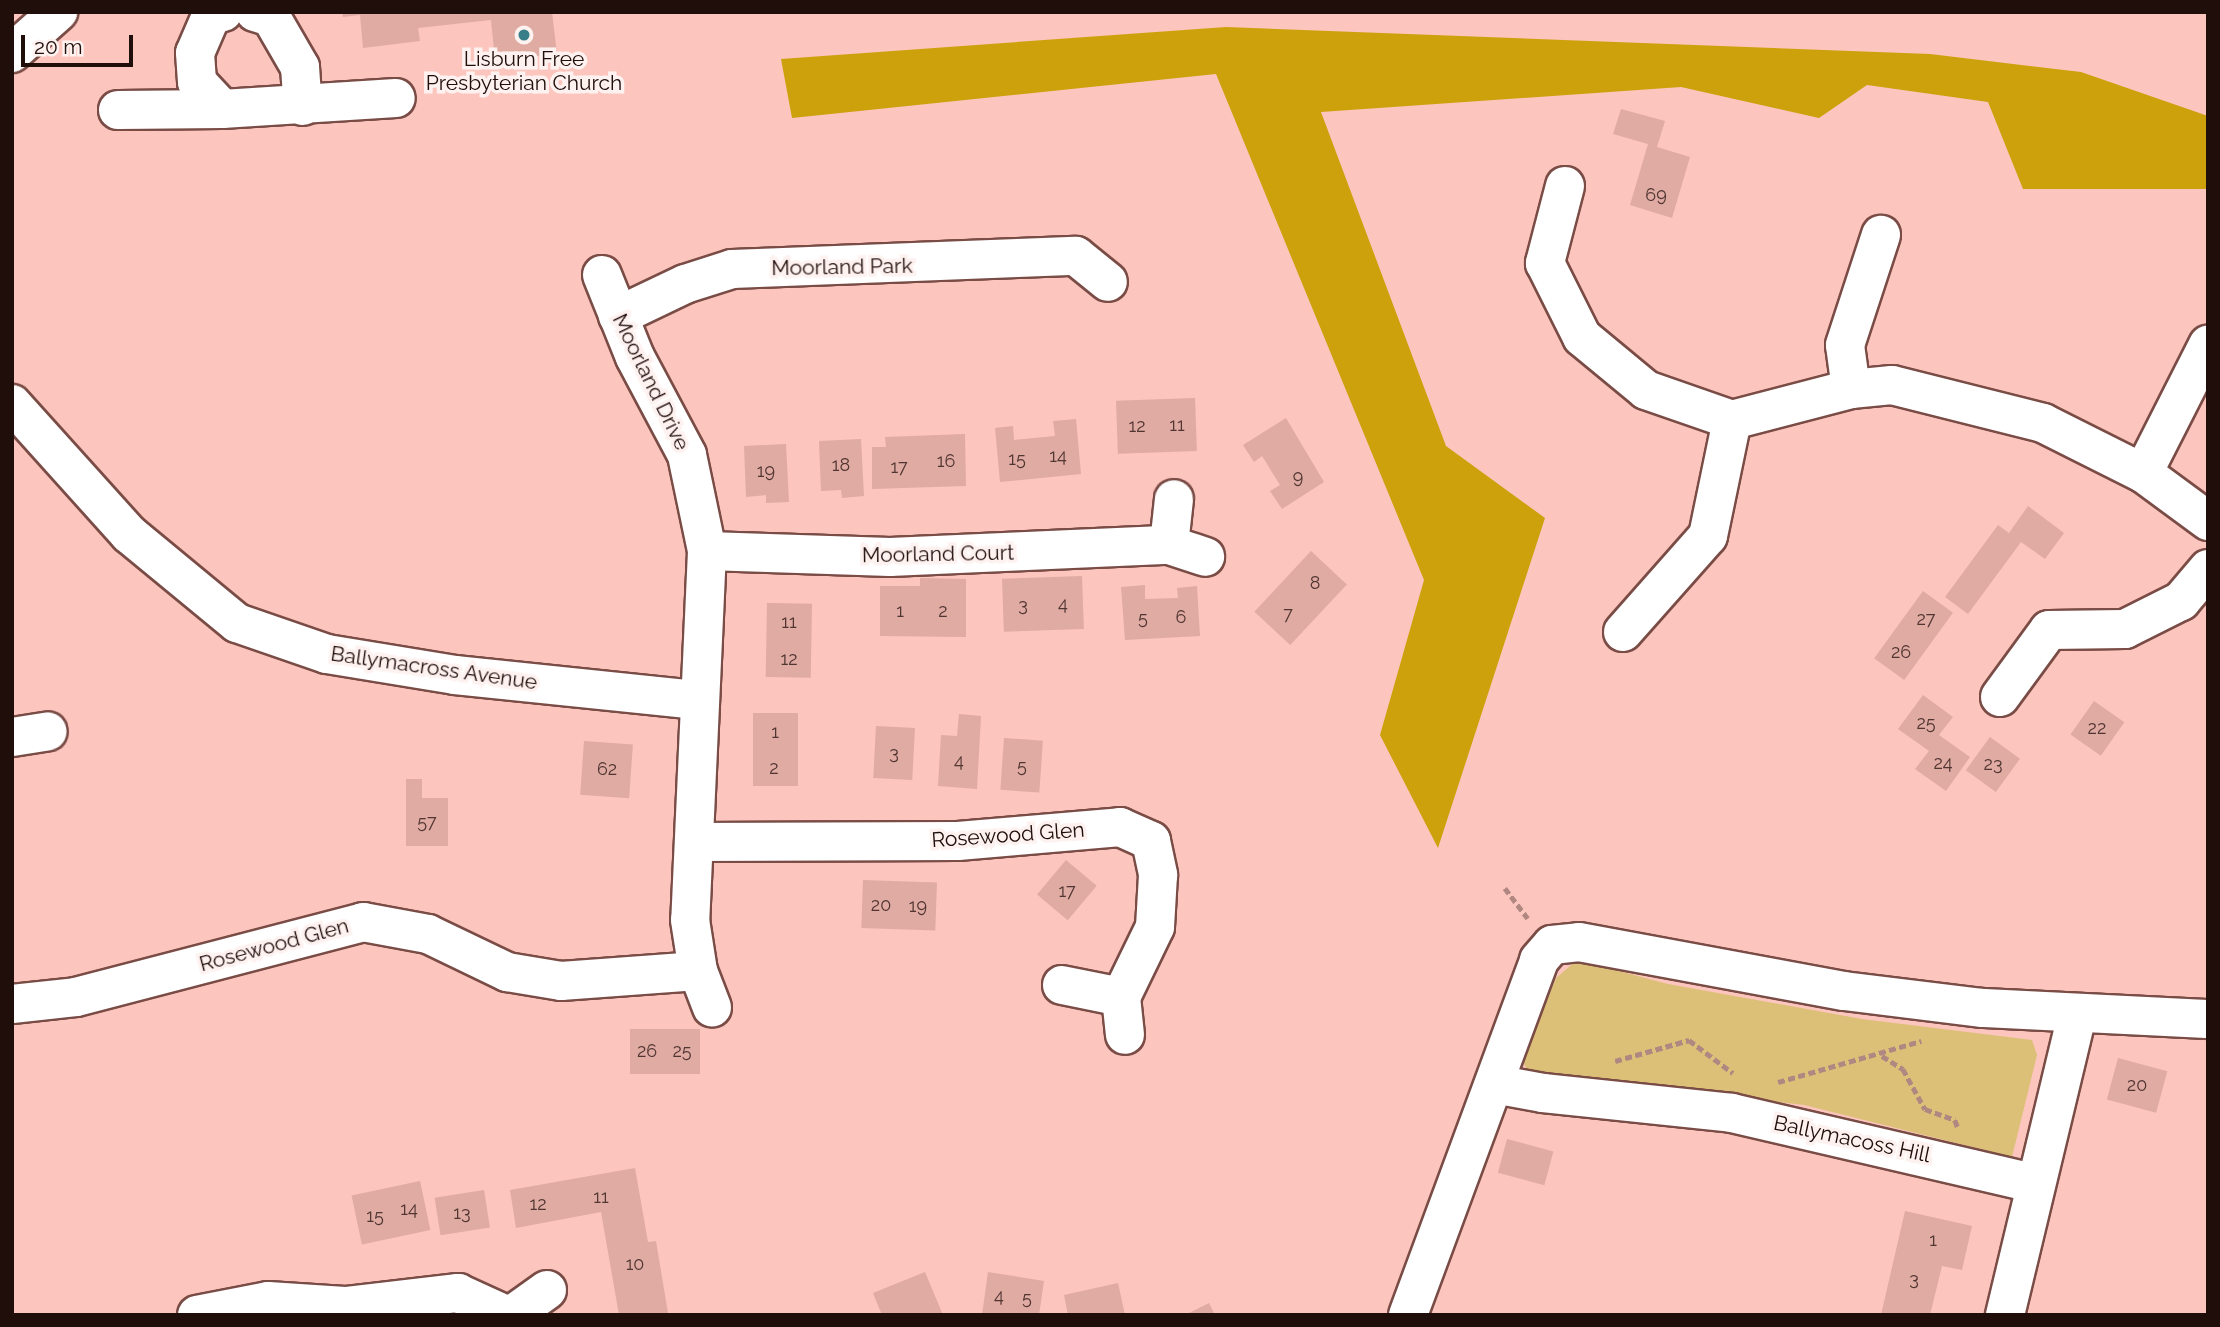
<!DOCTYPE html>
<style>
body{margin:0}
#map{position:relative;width:2220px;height:1327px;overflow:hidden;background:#fcc5bd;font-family:Raleway,sans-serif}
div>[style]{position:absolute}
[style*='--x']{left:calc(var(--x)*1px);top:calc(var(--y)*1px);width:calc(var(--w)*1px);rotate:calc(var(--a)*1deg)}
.green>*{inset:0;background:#ddc078}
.forest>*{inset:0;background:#cda10c}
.building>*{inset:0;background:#e0aba3;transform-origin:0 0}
.path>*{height:4.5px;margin-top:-2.25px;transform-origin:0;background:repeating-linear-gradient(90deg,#b18781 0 7px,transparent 0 10.5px)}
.roads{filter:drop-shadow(2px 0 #7a4c46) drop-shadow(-2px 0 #7a4c46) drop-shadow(0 2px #7a4c46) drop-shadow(0 -2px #7a4c46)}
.minor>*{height:38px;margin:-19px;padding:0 19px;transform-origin:19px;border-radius:19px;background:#fff}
.dots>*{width:19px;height:19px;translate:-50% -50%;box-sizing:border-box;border:4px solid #fef2f0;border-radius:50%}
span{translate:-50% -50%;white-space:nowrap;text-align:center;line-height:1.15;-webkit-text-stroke:7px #fef2f0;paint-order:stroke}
.number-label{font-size:18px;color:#503531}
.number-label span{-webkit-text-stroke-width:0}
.poi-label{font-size:21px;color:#200e0b}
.street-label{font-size:21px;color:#200e0b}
.frame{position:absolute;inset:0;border:14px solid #200e0b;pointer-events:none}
.scale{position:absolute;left:21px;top:35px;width:112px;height:32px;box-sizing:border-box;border:4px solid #200e0b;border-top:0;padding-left:9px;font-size:21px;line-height:24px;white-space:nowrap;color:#200e0b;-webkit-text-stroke:5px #fef2f0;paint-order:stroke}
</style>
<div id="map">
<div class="green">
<div style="clip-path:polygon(1577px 960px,1668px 984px,1862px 1019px,2032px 1040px,2037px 1055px,2012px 1157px,1804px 1105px,1528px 1072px,1521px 1058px,1556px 978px)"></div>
</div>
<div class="forest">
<div style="clip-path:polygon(1226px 27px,1930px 54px,2081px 72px,2208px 116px,2208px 189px,2023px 189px,1988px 102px,1867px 85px,1819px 118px,1681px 87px,1321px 112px,1446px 446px,1545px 518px,1438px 848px,1380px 735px,1424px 580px,1216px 74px,792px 118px,781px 59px)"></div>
</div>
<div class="building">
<div style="clip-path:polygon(342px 12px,552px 12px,557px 54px,495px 60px,491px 20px,418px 28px,420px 41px,363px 48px,360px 15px,343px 17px)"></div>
<div style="clip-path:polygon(1621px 109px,1665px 121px,1657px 147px,1690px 157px,1672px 218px,1630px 205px,1648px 144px,1613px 134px)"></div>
<div style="left:1195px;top:398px;width:53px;height:79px;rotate:88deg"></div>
<div style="clip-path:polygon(1286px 418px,1324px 482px,1282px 509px,1270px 491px,1280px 485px,1262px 456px,1254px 462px,1243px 445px)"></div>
<div style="clip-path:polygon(1076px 419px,1081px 474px,1000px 482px,995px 428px,1013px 426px,1014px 440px,1055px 436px,1053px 421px)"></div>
<div style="clip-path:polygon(965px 434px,966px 486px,872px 489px,872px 447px,886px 447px,885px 437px)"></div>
<div style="clip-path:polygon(861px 439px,864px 496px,842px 498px,841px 490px,821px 491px,819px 441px)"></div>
<div style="clip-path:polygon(786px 444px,789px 502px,766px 503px,766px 495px,746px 497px,744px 446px)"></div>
<div style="clip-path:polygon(2028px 506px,2064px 533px,2045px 559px,2021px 542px,1968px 614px,1945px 597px,1998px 525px,2009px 533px)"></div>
<div style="left:1311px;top:551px;width:49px;height:83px;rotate:43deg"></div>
<div style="left:1082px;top:576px;width:53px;height:80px;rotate:88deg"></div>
<div style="clip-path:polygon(920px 578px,966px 579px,966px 637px,880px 636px,880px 586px,920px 586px)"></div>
<div style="clip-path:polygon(1145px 585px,1145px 599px,1178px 598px,1177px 588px,1197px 586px,1200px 636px,1125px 640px,1121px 587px)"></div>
<div style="left:1923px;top:591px;width:37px;height:83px;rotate:36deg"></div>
<div style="left:767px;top:603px;width:45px;height:74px;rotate:1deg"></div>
<div style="clip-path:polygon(1923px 695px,1953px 717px,1939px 735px,1970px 757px,1946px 791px,1915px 769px,1929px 751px,1898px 729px)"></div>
<div style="left:2094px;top:701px;width:37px;height:41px;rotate:35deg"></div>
<div style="left:753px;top:713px;width:45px;height:73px"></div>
<div style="clip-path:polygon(959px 714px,981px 716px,977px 789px,938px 786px,941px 735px,957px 736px)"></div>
<div style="left:876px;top:726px;width:39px;height:52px;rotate:3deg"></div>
<div style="left:1990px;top:737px;width:37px;height:41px;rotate:36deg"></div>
<div style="left:1004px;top:738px;width:39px;height:52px;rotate:4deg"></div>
<div style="left:584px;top:741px;width:49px;height:54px;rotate:4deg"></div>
<div style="clip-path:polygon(406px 779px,422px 779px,422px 798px,448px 798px,448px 846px,406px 846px)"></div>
<div style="left:1066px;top:860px;width:40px;height:45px;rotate:40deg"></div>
<div style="left:863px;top:880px;width:74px;height:48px;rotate:2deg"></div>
<div style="left:630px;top:1029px;width:70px;height:45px"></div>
<div style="left:2118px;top:1058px;width:51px;height:43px;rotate:15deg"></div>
<div style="left:1507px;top:1139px;width:48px;height:35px;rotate:15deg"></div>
<div style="clip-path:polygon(635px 1168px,648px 1242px,656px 1241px,668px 1313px,619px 1315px,601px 1212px,516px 1228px,510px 1190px)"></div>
<div style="left:420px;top:1181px;width:50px;height:70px;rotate:78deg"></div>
<div style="left:484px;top:1190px;width:38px;height:50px;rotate:81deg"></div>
<div style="clip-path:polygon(1905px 1211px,1972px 1226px,1962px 1270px,1942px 1266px,1930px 1315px,1881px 1315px)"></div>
<div style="clip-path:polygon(925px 1272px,943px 1315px,882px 1315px,873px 1293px)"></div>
<div style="clip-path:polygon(988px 1272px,1044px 1281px,1039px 1315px,982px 1315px)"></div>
<div style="clip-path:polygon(1118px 1283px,1125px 1315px,1068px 1315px,1064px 1295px)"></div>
<div style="clip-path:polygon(1209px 1303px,1215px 1315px,1185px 1315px)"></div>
</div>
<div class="path">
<div style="--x:1505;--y:888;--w:38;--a:53"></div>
<div style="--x:1882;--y:1056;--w:25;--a:32"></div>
<div style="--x:1903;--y:1069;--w:46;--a:61.2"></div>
<div style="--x:1925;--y:1109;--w:32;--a:20"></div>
<div style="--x:1955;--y:1120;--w:9;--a:69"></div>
<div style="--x:1615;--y:1061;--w:77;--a:-15.8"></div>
<div style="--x:1689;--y:1040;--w:55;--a:36.9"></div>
<div style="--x:1778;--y:1082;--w:149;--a:-16"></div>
</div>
<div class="roads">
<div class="minor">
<div style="--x:223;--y:12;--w:13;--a:162"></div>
<div style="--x:211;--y:16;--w:40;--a:113.4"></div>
<div style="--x:195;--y:53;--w:29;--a:86"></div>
<div style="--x:197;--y:82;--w:37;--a:47"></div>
<div style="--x:222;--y:109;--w:174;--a:-3.6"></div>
<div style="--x:255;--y:12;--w:17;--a:17"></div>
<div style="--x:271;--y:17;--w:58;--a:59.9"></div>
<div style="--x:300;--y:67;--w:39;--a:86"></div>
<div style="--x:12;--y:53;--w:62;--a:-41.7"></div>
<div style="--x:118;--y:110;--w:104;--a:-0.6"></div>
<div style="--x:1565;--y:186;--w:80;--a:104.6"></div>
<div style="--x:1545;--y:263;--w:83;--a:63.4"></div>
<div style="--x:1582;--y:337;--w:83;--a:39.6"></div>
<div style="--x:1646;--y:390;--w:91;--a:19.2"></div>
<div style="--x:1732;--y:420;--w:123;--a:-14.6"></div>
<div style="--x:1851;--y:389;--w:41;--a:-5.6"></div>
<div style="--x:1892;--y:385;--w:156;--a:14.1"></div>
<div style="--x:2043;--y:423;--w:112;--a:26.6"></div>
<div style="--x:2143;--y:473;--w:81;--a:36.4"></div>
<div style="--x:602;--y:275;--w:88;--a:68.1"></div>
<div style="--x:635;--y:357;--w:111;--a:62"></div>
<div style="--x:687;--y:455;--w:98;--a:78.2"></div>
<div style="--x:707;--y:551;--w:369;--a:92.6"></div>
<div style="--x:690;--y:920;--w:52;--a:81.1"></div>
<div style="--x:698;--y:971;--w:39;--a:69"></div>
<div style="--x:618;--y:316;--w:74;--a:-25.5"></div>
<div style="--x:685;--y:284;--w:49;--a:-17.7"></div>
<div style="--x:732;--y:269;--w:344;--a:-2.2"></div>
<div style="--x:1076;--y:256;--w:41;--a:39.1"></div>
<div style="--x:1851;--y:389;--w:44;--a:-97.8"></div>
<div style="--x:1845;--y:345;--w:116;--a:-71.9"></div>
<div style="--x:12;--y:404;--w:175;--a:48"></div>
<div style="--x:129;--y:534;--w:140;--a:39.5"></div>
<div style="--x:237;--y:623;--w:95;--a:19"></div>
<div style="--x:327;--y:654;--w:130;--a:9.3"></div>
<div style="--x:455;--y:675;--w:244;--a:5.9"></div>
<div style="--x:2143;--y:473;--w:144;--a:-63.1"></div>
<div style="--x:1169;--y:545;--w:46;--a:-83.8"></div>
<div style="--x:707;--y:551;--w:183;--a:1.9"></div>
<div style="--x:890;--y:557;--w:279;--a:-2.5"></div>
<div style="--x:1169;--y:545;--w:38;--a:18"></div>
<div style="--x:1623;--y:632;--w:128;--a:-48.5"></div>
<div style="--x:1708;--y:536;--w:118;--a:-78.3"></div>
<div style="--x:2000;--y:697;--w:83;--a:-53.8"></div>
<div style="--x:2049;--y:630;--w:76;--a:-0.8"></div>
<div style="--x:2125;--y:629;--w:63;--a:-26.6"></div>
<div style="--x:2181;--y:601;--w:42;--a:-49.8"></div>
<div style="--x:12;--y:737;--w:36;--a:-9"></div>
<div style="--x:696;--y:842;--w:262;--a:-0.2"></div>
<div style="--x:958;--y:841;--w:163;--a:-4.9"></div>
<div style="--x:1120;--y:827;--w:34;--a:24"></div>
<div style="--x:1151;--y:841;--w:35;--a:78"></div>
<div style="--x:1158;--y:875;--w:52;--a:93.3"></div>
<div style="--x:1155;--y:927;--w:78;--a:115.9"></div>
<div style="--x:1121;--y:997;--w:38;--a:84"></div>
<div style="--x:1062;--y:985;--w:60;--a:11.5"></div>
<div style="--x:12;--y:1004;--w:64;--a:-6.2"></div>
<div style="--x:76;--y:997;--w:297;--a:-14.6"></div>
<div style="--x:363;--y:922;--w:66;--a:10.5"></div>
<div style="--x:428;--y:934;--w:88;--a:25.7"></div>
<div style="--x:507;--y:972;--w:55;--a:9.5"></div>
<div style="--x:561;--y:981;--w:137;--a:-4.2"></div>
<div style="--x:1494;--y:1084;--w:50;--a:10.4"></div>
<div style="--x:1543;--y:1093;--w:190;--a:6"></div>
<div style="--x:1732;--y:1113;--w:312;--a:13.1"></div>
<div style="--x:197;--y:1315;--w:72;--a:-11.2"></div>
<div style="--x:268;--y:1301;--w:77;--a:3.7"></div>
<div style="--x:345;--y:1306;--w:114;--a:-6.6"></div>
<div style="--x:458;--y:1293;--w:53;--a:24.6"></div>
<div style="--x:512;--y:1315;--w:43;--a:-35.5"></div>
<div style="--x:1408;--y:1315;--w:378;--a:-69.7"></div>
<div style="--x:1539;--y:960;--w:20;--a:-49"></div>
<div style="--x:1552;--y:945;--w:27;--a:-6"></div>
<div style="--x:1579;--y:942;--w:269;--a:10.5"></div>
<div style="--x:1844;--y:991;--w:140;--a:7"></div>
<div style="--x:1983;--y:1008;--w:225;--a:2.8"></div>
<div style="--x:2005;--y:1315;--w:308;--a:-76.5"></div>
</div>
</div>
<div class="dots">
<div style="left:524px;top:35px;background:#377e88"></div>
</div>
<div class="number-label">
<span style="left:1656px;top:195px">69</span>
<span style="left:1177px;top:425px">11</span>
<span style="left:1137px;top:426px">12</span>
<span style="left:1058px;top:456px">14</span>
<span style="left:1017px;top:459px">15</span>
<span style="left:946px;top:461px">16</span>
<span style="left:841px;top:465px">18</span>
<span style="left:899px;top:467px">17</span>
<span style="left:766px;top:471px">19</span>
<span style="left:1298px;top:477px">9</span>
<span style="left:1315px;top:583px">8</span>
<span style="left:1063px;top:604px">4</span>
<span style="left:1023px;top:605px">3</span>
<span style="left:900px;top:611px">1</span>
<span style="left:943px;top:611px">2</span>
<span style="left:1288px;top:614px">7</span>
<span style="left:1181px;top:617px">6</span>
<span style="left:1143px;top:618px">5</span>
<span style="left:1926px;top:619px">27</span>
<span style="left:789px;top:622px">11</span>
<span style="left:1901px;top:652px">26</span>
<span style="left:789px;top:659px">12</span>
<span style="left:1926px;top:723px">25</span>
<span style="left:2097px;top:728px">22</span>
<span style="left:775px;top:732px">1</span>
<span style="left:894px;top:753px">3</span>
<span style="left:959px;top:761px">4</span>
<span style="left:1943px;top:763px">24</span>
<span style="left:1993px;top:764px">23</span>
<span style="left:1022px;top:766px">5</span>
<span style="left:774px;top:768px">2</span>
<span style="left:607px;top:769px">62</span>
<span style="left:427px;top:822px">57</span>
<span style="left:1067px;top:891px">17</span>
<span style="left:881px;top:905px">20</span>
<span style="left:918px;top:906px">19</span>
<span style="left:647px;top:1051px">26</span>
<span style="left:682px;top:1051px">25</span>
<span style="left:2137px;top:1085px">20</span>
<span style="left:601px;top:1197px">11</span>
<span style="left:538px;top:1204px">12</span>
<span style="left:409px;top:1209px">14</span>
<span style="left:462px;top:1213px">13</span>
<span style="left:375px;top:1216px">15</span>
<span style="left:1933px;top:1240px">1</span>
<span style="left:635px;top:1264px">10</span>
<span style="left:1914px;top:1279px">3</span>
<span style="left:999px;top:1296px">4</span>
<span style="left:1027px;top:1298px">5</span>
</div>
<div class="poi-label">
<span style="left:524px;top:71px">Lisburn Free<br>Presbyterian Church</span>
</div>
<div class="street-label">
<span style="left:842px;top:267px;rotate:-1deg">Moorland Park</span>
<span style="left:651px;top:382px;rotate:64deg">Moorland Drive</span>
<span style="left:938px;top:554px;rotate:-1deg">Moorland Court</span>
<span style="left:434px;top:668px;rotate:8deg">Ballymacross Avenue</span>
<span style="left:1008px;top:835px;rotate:-4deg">Rosewood Glen</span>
<span style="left:274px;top:945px;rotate:-15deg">Rosewood Glen</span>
<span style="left:1852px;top:1139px;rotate:12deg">Ballymacoss Hill</span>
</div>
<div class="frame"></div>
<div class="scale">20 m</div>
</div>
